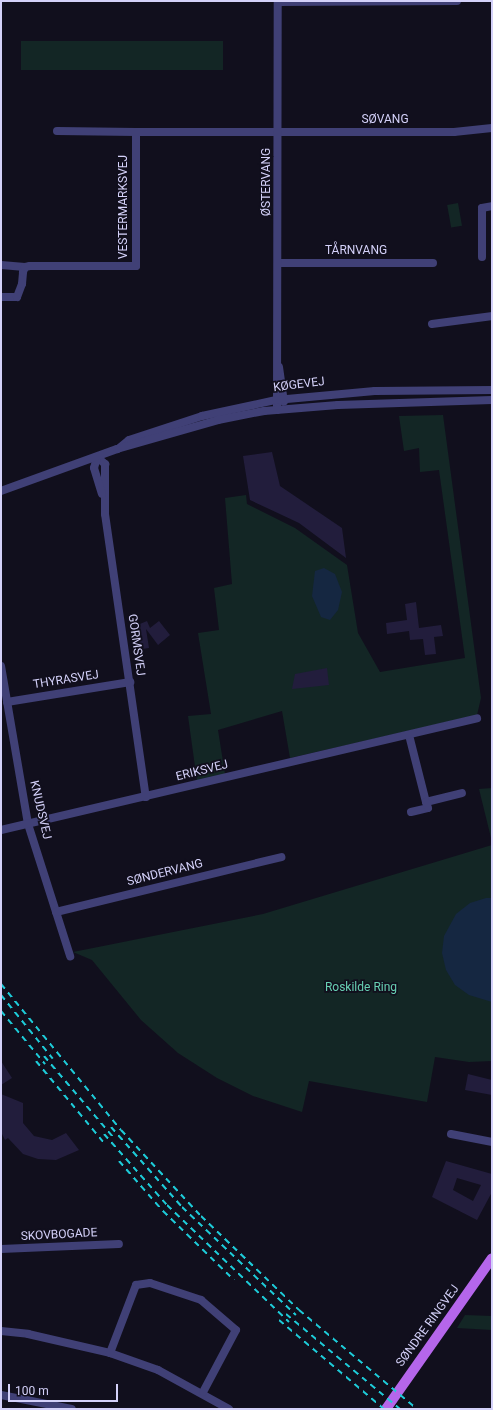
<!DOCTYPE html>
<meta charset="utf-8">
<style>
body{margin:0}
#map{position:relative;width:493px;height:1410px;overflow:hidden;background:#110f1d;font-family:Roboto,sans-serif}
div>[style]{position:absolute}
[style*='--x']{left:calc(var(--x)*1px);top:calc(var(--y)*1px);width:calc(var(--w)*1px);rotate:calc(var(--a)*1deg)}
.green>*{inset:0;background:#132625;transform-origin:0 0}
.water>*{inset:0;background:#152741}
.building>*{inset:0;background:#221d3c}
.minor>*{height:8px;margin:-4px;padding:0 4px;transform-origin:4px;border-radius:4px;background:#404076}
.major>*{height:10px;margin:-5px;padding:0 5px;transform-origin:5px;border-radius:5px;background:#b566eb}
.rail>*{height:2px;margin-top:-1px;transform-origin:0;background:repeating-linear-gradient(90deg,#1dccd9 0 6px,transparent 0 11px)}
span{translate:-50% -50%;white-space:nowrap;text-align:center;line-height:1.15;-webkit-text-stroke:3.5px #110f1d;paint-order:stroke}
.street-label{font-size:12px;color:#d4d1f9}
.park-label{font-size:12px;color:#67cfb2}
.frame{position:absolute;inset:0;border:2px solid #d4d1f9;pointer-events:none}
.scale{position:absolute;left:8px;top:1384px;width:110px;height:18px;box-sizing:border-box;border:2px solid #d4d1f9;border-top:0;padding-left:5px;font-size:12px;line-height:14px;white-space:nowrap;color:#d4d1f9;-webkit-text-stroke:3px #110f1d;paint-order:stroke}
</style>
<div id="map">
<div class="green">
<div style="left:223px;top:41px;width:29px;height:202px;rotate:90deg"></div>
<div style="left:458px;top:203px;width:23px;height:11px;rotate:80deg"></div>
<div style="clip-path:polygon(443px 415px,481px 698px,477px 715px,290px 758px,282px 711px,218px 730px,225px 774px,197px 781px,188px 716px,211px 714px,198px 633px,219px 630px,214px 588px,232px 584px,225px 498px,246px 495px,247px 504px,295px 528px,347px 565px,358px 633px,380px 672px,465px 658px,439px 470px,420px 472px,419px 448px,404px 451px,399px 416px)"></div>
<div style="clip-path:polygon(492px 788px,492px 842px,479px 789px)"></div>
<div style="clip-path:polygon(492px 845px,492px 1061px,469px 1062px,435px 1057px,427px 1102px,309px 1081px,302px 1112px,253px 1096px,217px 1078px,178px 1053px,141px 1020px,92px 960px,73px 952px,263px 914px)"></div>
<div style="clip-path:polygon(465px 1315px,492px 1316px,492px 1330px,457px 1328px)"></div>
</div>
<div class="water">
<div style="clip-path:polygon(324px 568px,335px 574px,342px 592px,338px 610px,330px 620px,321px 617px,312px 596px,315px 571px)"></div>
<div style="clip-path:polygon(486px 898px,492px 898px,492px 1002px,469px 995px,455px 985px,446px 970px,442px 953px,444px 936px,456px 914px,470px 903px)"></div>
</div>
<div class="building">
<div style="clip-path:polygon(272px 452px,280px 486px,342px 528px,346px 558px,299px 523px,250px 500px,243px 456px)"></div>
<div style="clip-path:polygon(416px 602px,419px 628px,441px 625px,443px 636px,434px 637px,436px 654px,425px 655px,423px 639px,410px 640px,409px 631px,387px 634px,386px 623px,407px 620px,405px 604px)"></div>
<div style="clip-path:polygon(147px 621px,150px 628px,159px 621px,170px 635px,158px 645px,146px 629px,149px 648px,135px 650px,133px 638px,139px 637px,135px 626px)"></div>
<div style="clip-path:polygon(327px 668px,329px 685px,292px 689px,295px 674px)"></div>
<div style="clip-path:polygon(1px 1061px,12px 1078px,1px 1085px)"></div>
<div style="clip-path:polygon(468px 1074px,492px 1080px,492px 1095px,465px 1090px)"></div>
<div style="clip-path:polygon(1px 1094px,23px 1103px,23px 1123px,34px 1136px,52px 1140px,66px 1133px,79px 1150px,56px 1160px,38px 1159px,23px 1154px,8px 1138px,5px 1140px,1px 1132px)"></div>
<div style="clip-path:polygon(evenodd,446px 1161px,492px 1174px,492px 1192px,477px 1220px,432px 1197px,446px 1161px,457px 1178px,481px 1185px,473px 1201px,453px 1190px,457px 1178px)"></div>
</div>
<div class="minor">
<div style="--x:278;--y:2;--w:179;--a:-0.3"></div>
<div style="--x:57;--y:131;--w:79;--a:0.7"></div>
<div style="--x:482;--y:257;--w:49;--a:-90"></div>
<div style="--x:482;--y:208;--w:10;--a:-11"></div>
<div style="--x:279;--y:263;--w:154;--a:0"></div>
<div style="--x:1;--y:265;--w:24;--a:5"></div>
<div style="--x:1;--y:297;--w:16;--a:0"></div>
<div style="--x:17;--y:297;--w:14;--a:-69"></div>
<div style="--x:22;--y:284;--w:12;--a:-85"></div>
<div style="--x:23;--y:272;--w:5;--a:-68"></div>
<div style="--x:25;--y:267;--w:5;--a:-11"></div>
<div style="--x:30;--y:266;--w:106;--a:0"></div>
<div style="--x:136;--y:266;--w:134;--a:-90"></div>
<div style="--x:136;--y:132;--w:318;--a:0"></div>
<div style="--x:454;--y:132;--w:38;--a:-6"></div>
<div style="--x:432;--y:324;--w:61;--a:-7.6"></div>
<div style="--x:279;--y:367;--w:35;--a:82"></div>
<div style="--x:277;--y:410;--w:409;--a:-89.9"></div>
<div style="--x:118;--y:449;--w:14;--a:-39"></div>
<div style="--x:129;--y:440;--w:77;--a:-18.2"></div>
<div style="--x:202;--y:416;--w:76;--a:-12.2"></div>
<div style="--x:276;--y:400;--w:99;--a:-5.2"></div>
<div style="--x:375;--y:391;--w:117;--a:-0.5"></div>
<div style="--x:97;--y:457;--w:11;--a:41"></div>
<div style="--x:105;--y:464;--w:50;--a:90"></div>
<div style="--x:105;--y:514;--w:286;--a:81.8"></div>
<div style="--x:97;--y:457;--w:11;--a:105"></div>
<div style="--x:94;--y:468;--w:27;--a:73"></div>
<div style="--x:1;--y:491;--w:123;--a:-19.9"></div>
<div style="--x:117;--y:449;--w:105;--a:-16"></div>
<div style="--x:218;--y:420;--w:47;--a:-11.1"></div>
<div style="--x:264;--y:411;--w:74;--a:-4.6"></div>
<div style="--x:338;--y:405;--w:154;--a:-1.9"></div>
<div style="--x:1;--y:666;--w:160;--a:80.3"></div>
<div style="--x:28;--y:824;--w:139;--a:72.3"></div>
<div style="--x:7;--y:702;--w:125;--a:-9.2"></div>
<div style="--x:409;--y:735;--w:69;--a:75.8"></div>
<div style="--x:426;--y:802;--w:37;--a:-14"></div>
<div style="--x:411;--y:812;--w:17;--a:-13"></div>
<div style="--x:428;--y:808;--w:6;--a:-108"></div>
<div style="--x:1;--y:830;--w:489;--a:-13.2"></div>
<div style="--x:56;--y:912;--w:232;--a:-13.7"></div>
<div style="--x:451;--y:1134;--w:42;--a:11"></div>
<div style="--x:1;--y:1249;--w:118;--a:-2.4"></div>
<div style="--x:1;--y:1331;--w:27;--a:6"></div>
<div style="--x:28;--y:1334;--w:84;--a:13"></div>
<div style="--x:110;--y:1353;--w:51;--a:19.5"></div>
<div style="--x:158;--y:1370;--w:81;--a:28.8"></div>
<div style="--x:110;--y:1353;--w:73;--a:-69.1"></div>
<div style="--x:136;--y:1285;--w:14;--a:-8"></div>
<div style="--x:150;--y:1283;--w:54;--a:18.4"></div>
<div style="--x:201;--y:1300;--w:46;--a:40.6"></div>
<div style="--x:236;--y:1330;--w:70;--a:118"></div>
<div style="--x:1;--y:1395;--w:72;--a:11.2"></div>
</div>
<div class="major">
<div style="--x:386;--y:1409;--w:184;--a:-54.9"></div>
</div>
<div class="rail">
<div style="--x:1;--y:984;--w:189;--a:50.6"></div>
<div style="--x:121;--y:1130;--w:117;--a:47.1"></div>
<div style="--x:201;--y:1216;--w:136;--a:43.8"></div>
<div style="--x:299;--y:1310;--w:154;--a:40"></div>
<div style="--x:1;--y:995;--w:82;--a:50.9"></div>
<div style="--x:1;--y:1011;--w:69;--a:50.3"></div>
<div style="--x:44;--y:1056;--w:106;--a:49.6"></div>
<div style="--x:36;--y:1061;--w:108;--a:50.3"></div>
<div style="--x:111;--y:1127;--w:107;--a:48.4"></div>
<div style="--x:182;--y:1207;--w:157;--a:43.5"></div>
<div style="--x:104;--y:1134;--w:95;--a:48.4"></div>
<div style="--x:167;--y:1205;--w:169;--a:43.8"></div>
<div style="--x:119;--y:1161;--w:67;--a:48.7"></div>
<div style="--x:163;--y:1211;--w:99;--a:44.2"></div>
<div style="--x:286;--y:1314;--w:148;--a:39.8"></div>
<div style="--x:279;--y:1320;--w:138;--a:40.3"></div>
</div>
<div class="street-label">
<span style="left:385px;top:120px">SØVANG</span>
<span style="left:267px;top:182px;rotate:-90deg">ØSTERVANG</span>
<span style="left:124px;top:207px;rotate:-90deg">VESTERMARKSVEJ</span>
<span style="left:356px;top:251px">TÅRNVANG</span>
<span style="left:299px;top:385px;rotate:-7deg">KØGEVEJ</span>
<span style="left:136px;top:645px;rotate:82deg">GORMSVEJ</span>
<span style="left:66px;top:680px;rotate:-9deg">THYRASVEJ</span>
<span style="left:202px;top:771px;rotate:-14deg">ERIKSVEJ</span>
<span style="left:40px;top:810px;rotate:77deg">KNUDSVEJ</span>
<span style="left:165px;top:873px;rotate:-14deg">SØNDERVANG</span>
<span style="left:59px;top:1235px;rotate:-3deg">SKOVBOGADE</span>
<span style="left:428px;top:1326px;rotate:-54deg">SØNDRE RINGVEJ</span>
</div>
<div class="park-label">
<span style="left:361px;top:988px">Roskilde Ring</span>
</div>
<div class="frame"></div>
<div class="scale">100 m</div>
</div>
